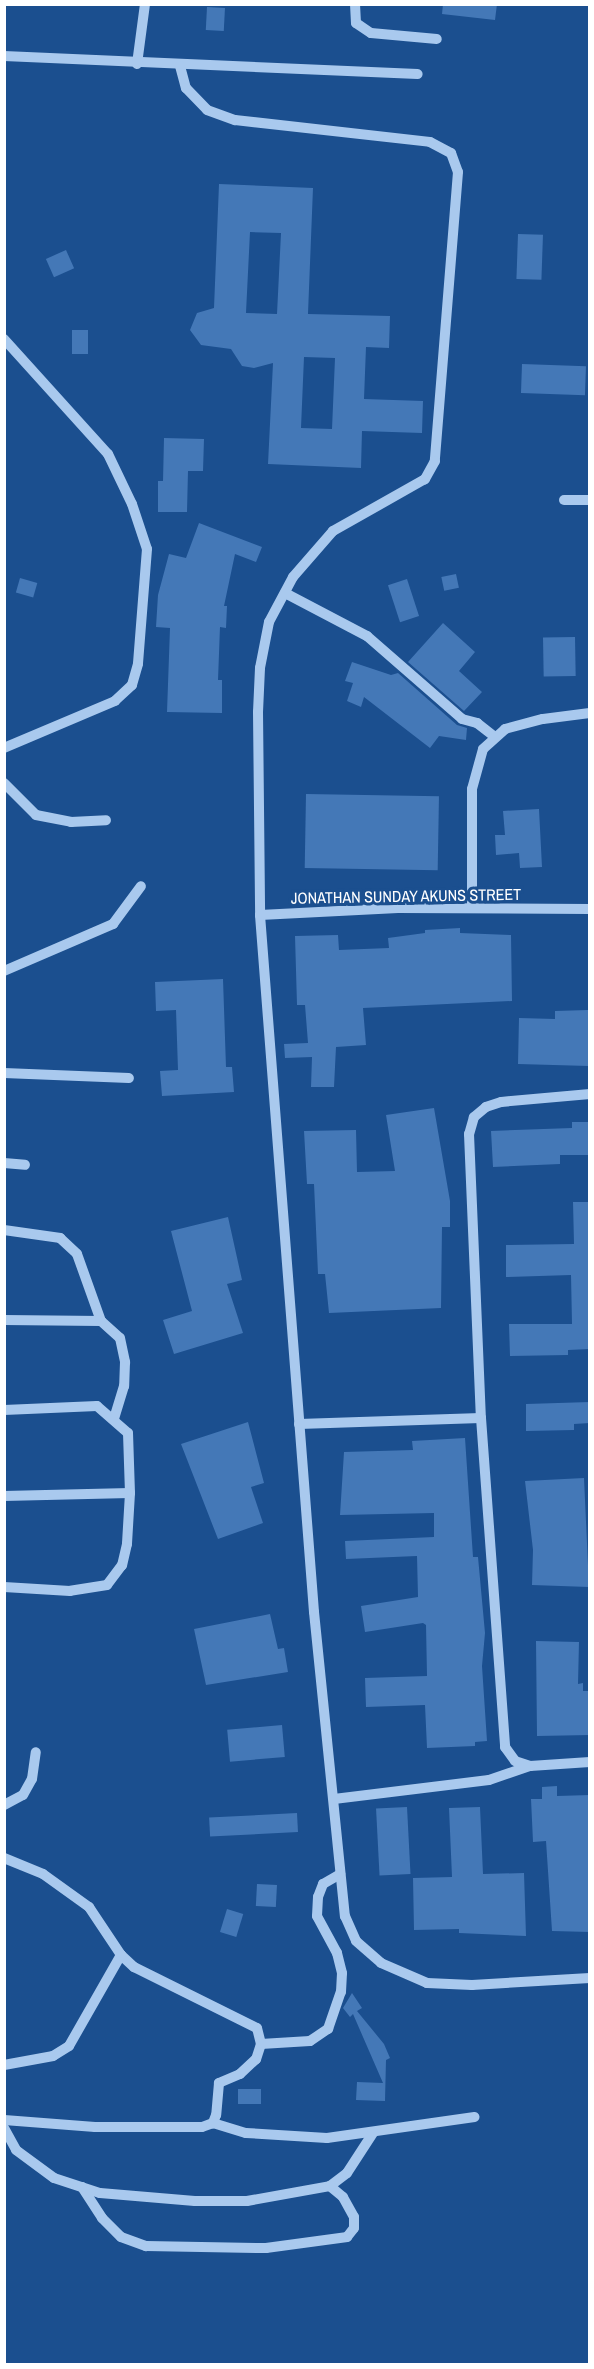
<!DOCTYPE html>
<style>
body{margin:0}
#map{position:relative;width:594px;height:2369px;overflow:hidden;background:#1b4f8f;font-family:"Archivo Narrow",sans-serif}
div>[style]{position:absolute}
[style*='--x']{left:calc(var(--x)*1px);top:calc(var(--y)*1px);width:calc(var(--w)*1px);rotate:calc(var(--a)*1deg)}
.building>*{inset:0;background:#4478b7;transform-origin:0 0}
.minor>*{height:10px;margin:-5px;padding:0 5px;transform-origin:5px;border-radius:5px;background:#a9c9ee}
span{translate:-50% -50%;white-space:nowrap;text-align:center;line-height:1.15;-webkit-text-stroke:6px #1b4f8f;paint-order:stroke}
.street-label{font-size:16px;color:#fff}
.frame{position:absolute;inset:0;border:6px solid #fff;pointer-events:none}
</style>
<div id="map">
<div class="building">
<div style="clip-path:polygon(443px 4px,497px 4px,495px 20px,442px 14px)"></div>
<div style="left:207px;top:7px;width:18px;height:23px;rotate:3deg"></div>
<div style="clip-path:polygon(evenodd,219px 184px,313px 188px,308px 314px,390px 316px,389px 348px,366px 347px,364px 399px,423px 401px,422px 433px,362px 431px,361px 468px,268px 464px,273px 363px,254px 368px,242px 366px,231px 349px,201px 345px,190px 330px,197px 313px,214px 308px,219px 184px,250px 232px,281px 233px,277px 314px,246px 313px,250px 232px,219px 184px,304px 357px,335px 358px,332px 429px,301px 428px,304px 357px)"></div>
<div style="left:518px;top:234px;width:25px;height:45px;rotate:2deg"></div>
<div style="left:66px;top:250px;width:20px;height:22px;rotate:66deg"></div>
<div style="left:72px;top:330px;width:16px;height:24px"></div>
<div style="left:522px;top:364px;width:64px;height:29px;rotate:2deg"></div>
<div style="clip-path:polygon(164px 438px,204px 439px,203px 471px,188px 471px,187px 512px,158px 512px,158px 481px,163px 481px)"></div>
<div style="clip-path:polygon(199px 523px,262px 547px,256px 562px,235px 554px,224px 606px,227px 606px,226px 628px,220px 627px,218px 680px,222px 680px,222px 713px,167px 712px,170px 628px,156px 627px,158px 595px,169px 554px,186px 558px)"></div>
<div style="left:456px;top:574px;width:14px;height:15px;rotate:78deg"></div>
<div style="left:20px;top:578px;width:18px;height:15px;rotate:16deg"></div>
<div style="left:407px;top:579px;width:39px;height:20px;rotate:72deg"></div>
<div style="clip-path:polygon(443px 623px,475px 652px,459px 671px,482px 692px,464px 711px,408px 662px)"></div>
<div style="left:575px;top:637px;width:39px;height:32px;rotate:89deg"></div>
<div style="clip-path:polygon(352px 662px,391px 675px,398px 673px,457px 725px,467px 728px,466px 740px,439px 736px,430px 748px,364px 697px,361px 707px,347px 701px,353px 683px,345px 681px)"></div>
<div style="left:306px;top:794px;width:133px;height:74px;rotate:1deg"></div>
<div style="clip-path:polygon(539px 809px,542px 867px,520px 868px,519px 853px,496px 855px,495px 835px,505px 835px,503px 811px)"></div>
<div style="clip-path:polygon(460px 928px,460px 933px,511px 935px,512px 1001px,363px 1008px,366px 1045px,336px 1047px,334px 1087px,311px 1087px,312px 1057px,285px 1058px,284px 1044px,308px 1043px,305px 1005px,297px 1005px,295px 936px,338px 935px,339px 950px,389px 948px,388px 938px,425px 933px,425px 930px)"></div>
<div style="clip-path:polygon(223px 979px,226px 1067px,232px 1067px,234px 1092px,162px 1096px,160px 1071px,178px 1070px,176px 1010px,156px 1011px,155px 982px)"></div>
<div style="clip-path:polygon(588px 1010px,589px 1066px,518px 1064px,519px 1018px,555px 1019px,555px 1011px)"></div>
<div style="clip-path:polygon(434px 1108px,450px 1201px,450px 1227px,442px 1227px,441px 1308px,329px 1313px,325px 1274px,318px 1274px,314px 1184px,307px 1184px,304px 1131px,356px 1130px,357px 1172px,395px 1171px,386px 1115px)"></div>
<div style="clip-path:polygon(572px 1122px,590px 1122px,590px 1155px,560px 1155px,560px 1164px,493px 1167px,491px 1131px,572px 1128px)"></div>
<div style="clip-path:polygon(573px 1202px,590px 1202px,590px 1349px,568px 1350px,568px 1355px,510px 1356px,509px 1324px,572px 1324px,571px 1275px,506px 1277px,506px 1245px,574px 1244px)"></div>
<div style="clip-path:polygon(228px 1217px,242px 1280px,227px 1284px,243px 1333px,174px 1354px,163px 1320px,192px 1311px,171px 1231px)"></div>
<div style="clip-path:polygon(590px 1402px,590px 1423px,574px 1424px,574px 1430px,526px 1431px,526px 1404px)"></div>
<div style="clip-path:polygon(248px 1422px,264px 1483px,251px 1487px,263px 1523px,218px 1539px,181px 1444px)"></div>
<div style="clip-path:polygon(465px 1438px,473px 1557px,478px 1557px,485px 1633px,482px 1666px,487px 1741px,475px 1742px,475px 1746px,427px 1748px,425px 1705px,366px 1707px,365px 1678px,427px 1676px,426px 1625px,423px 1623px,365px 1632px,361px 1606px,418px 1597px,417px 1556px,346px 1559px,345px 1541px,434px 1537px,434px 1513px,340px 1515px,344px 1452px,413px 1450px,412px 1441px)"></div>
<div style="clip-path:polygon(584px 1478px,589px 1587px,532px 1585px,533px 1550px,525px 1481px)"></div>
<div style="clip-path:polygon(270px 1614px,278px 1649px,284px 1648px,288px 1672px,206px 1685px,194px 1629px)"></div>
<div style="clip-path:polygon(536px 1641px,579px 1642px,578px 1684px,583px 1683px,583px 1691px,590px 1691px,590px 1735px,537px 1736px)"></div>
<div style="left:282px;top:1725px;width:32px;height:55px;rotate:85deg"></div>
<div style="clip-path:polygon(557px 1786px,557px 1796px,590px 1795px,590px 1932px,552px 1931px,546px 1841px,533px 1842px,531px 1799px,542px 1799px,542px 1787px)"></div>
<div style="left:407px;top:1807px;width:67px;height:31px;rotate:87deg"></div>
<div style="clip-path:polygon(480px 1807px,483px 1874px,524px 1873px,526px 1936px,459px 1933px,459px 1929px,414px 1930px,413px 1878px,452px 1877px,449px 1808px)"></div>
<div style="left:297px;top:1813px;width:19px;height:88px;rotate:87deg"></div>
<div style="left:257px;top:1884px;width:20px;height:22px;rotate:3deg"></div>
<div style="left:227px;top:1909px;width:17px;height:24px;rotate:17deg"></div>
<div style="clip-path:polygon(352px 1993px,362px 2008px,357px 2011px,384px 2044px,390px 2058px,386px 2060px,385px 2101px,356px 2100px,357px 2082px,383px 2083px,353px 2014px,350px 2017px,343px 2008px)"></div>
<div style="left:238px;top:2089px;width:23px;height:15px"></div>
</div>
<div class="minor">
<div style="--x:355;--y:4;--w:19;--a:87"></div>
<div style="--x:356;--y:23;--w:18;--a:34"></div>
<div style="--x:371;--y:33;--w:66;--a:5.2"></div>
<div style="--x:4;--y:56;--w:414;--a:2.5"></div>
<div style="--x:137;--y:64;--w:61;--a:-82.4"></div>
<div style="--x:180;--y:66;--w:23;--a:75"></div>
<div style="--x:186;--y:88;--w:30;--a:46"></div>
<div style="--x:207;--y:110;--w:30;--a:20"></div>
<div style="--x:235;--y:120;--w:196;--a:6.4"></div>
<div style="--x:430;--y:142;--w:24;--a:28"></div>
<div style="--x:451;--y:153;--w:20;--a:70"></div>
<div style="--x:458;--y:172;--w:290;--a:94.6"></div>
<div style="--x:435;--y:461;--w:21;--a:119"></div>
<div style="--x:425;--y:479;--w:106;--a:150.5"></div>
<div style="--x:333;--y:531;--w:61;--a:131"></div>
<div style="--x:293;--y:577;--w:51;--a:118.1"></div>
<div style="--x:269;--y:622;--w:47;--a:101.1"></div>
<div style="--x:260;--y:668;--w:44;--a:92.6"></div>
<div style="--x:258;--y:712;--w:203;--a:89.4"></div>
<div style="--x:260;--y:915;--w:699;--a:85.57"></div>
<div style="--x:314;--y:1612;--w:306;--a:84.2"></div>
<div style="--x:345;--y:1916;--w:27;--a:66"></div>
<div style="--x:356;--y:1941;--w:33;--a:41"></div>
<div style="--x:381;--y:1963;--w:50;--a:23.5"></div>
<div style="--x:427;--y:1983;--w:45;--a:2.5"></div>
<div style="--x:472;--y:1985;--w:118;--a:-3.4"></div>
<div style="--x:4;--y:339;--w:155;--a:47.9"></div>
<div style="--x:108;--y:454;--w:55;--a:64.4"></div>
<div style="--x:132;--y:504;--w:47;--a:71.6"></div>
<div style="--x:147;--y:549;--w:115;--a:94.5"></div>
<div style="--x:138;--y:664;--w:22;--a:106"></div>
<div style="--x:132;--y:685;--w:23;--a:137"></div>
<div style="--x:115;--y:701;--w:121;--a:157.1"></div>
<div style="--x:564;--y:500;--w:26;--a:0"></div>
<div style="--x:285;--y:593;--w:93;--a:27.7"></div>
<div style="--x:367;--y:636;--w:126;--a:41.1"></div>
<div style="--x:462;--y:719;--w:16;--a:15"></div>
<div style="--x:477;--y:723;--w:23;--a:38"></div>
<div style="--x:4;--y:783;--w:45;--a:45"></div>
<div style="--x:36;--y:815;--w:36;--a:11"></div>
<div style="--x:71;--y:822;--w:35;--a:-3"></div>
<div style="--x:472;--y:908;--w:119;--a:-90"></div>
<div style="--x:472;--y:789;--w:41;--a:-74.6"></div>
<div style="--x:483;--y:749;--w:30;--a:-42"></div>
<div style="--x:505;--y:729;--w:39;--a:-15"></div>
<div style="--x:543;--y:719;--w:47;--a:-7.3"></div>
<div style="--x:260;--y:915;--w:138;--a:-2.9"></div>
<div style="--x:398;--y:908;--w:192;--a:0.3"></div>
<div style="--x:4;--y:971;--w:119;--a:-23.3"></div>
<div style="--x:113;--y:924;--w:47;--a:-53.6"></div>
<div style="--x:4;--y:1073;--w:125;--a:2.3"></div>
<div style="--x:590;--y:1094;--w:89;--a:174.9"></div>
<div style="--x:501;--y:1102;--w:16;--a:162"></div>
<div style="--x:486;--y:1107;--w:16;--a:140"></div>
<div style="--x:474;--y:1117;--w:18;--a:106"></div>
<div style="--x:469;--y:1134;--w:284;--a:87.6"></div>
<div style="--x:481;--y:1418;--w:330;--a:85.8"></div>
<div style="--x:505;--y:1747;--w:17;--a:54"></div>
<div style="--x:515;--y:1761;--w:16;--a:18"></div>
<div style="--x:530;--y:1766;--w:60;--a:-3.8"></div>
<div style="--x:4;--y:1163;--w:21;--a:5"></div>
<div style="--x:4;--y:1230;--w:57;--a:8.1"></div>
<div style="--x:60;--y:1238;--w:23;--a:43"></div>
<div style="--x:77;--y:1254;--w:71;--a:70.3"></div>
<div style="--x:101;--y:1321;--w:25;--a:42"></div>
<div style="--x:120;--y:1338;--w:25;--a:78"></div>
<div style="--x:125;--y:1362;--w:24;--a:92"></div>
<div style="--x:124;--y:1386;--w:34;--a:107"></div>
<div style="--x:4;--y:1320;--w:97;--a:0.6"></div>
<div style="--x:4;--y:1410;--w:93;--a:-2.5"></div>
<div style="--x:97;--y:1406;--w:41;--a:41.1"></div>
<div style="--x:128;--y:1433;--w:60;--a:88.1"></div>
<div style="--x:130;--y:1493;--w:51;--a:93.4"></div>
<div style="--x:127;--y:1544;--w:22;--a:103"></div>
<div style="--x:122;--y:1565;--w:25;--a:127"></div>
<div style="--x:107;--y:1585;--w:37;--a:171"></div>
<div style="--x:70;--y:1591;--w:66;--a:-176.5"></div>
<div style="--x:299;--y:1424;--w:182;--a:-1.9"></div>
<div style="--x:4;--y:1496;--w:126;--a:-1.4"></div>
<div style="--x:334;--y:1799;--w:156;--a:-7"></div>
<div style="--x:489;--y:1780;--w:43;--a:-18.9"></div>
<div style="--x:4;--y:1805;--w:21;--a:-28"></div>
<div style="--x:23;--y:1795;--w:18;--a:-61"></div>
<div style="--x:32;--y:1779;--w:27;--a:-82"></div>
<div style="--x:4;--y:1858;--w:42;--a:22.3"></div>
<div style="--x:43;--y:1874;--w:57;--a:35.7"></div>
<div style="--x:89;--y:1907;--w:58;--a:56.3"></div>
<div style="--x:121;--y:1955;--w:18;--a:43"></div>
<div style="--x:134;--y:1967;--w:137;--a:26.4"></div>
<div style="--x:257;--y:2028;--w:16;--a:76"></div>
<div style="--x:261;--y:2044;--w:16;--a:108"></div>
<div style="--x:256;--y:2059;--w:22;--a:137"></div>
<div style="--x:240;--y:2074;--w:23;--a:157"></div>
<div style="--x:219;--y:2083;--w:32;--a:95"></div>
<div style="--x:216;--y:2115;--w:9;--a:111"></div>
<div style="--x:213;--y:2123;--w:12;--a:160"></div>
<div style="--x:202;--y:2127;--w:107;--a:180"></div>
<div style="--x:95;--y:2127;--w:91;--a:-175.6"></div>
<div style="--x:261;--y:2044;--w:49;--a:-3.5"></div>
<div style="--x:310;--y:2041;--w:22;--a:-34"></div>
<div style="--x:328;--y:2029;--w:39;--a:-71"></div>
<div style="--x:341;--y:1992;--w:19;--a:-87"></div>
<div style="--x:342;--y:1973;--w:21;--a:-104"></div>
<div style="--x:337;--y:1953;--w:42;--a:-118.4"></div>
<div style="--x:317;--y:1916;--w:19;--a:-87"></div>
<div style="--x:318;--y:1897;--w:14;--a:-69"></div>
<div style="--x:323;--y:1884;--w:20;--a:-30"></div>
<div style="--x:4;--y:2065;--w:50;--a:-10.4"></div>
<div style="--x:53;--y:2056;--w:19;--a:-32"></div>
<div style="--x:69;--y:2046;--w:105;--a:-60.3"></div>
<div style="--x:213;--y:2123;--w:34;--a:17"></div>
<div style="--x:246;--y:2133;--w:81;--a:3.5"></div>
<div style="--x:327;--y:2138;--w:149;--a:-8.1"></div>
<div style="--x:4;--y:2128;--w:25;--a:61"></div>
<div style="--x:16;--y:2150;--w:47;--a:36.4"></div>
<div style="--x:54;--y:2178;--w:48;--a:18.1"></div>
<div style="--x:100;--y:2193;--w:95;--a:4.8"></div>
<div style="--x:195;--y:2201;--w:52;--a:0"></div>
<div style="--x:247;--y:2201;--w:84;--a:-10.2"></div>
<div style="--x:330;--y:2186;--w:21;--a:-37"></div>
<div style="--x:347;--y:2173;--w:48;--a:-57"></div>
<div style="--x:82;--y:2187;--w:37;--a:57"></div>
<div style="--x:102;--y:2218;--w:27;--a:45"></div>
<div style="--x:121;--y:2237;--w:27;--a:20"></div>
<div style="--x:146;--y:2246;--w:120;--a:1"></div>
<div style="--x:266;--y:2248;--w:82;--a:-7.7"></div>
<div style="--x:347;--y:2237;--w:11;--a:-52"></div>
<div style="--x:354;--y:2228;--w:11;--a:-90"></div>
<div style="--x:354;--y:2217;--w:23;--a:-119"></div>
<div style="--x:343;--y:2197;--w:17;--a:-140"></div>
</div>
<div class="street-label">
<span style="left:406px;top:896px;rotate:-1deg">JONATHAN SUNDAY AKUNS STREET</span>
</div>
<div class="frame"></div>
</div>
